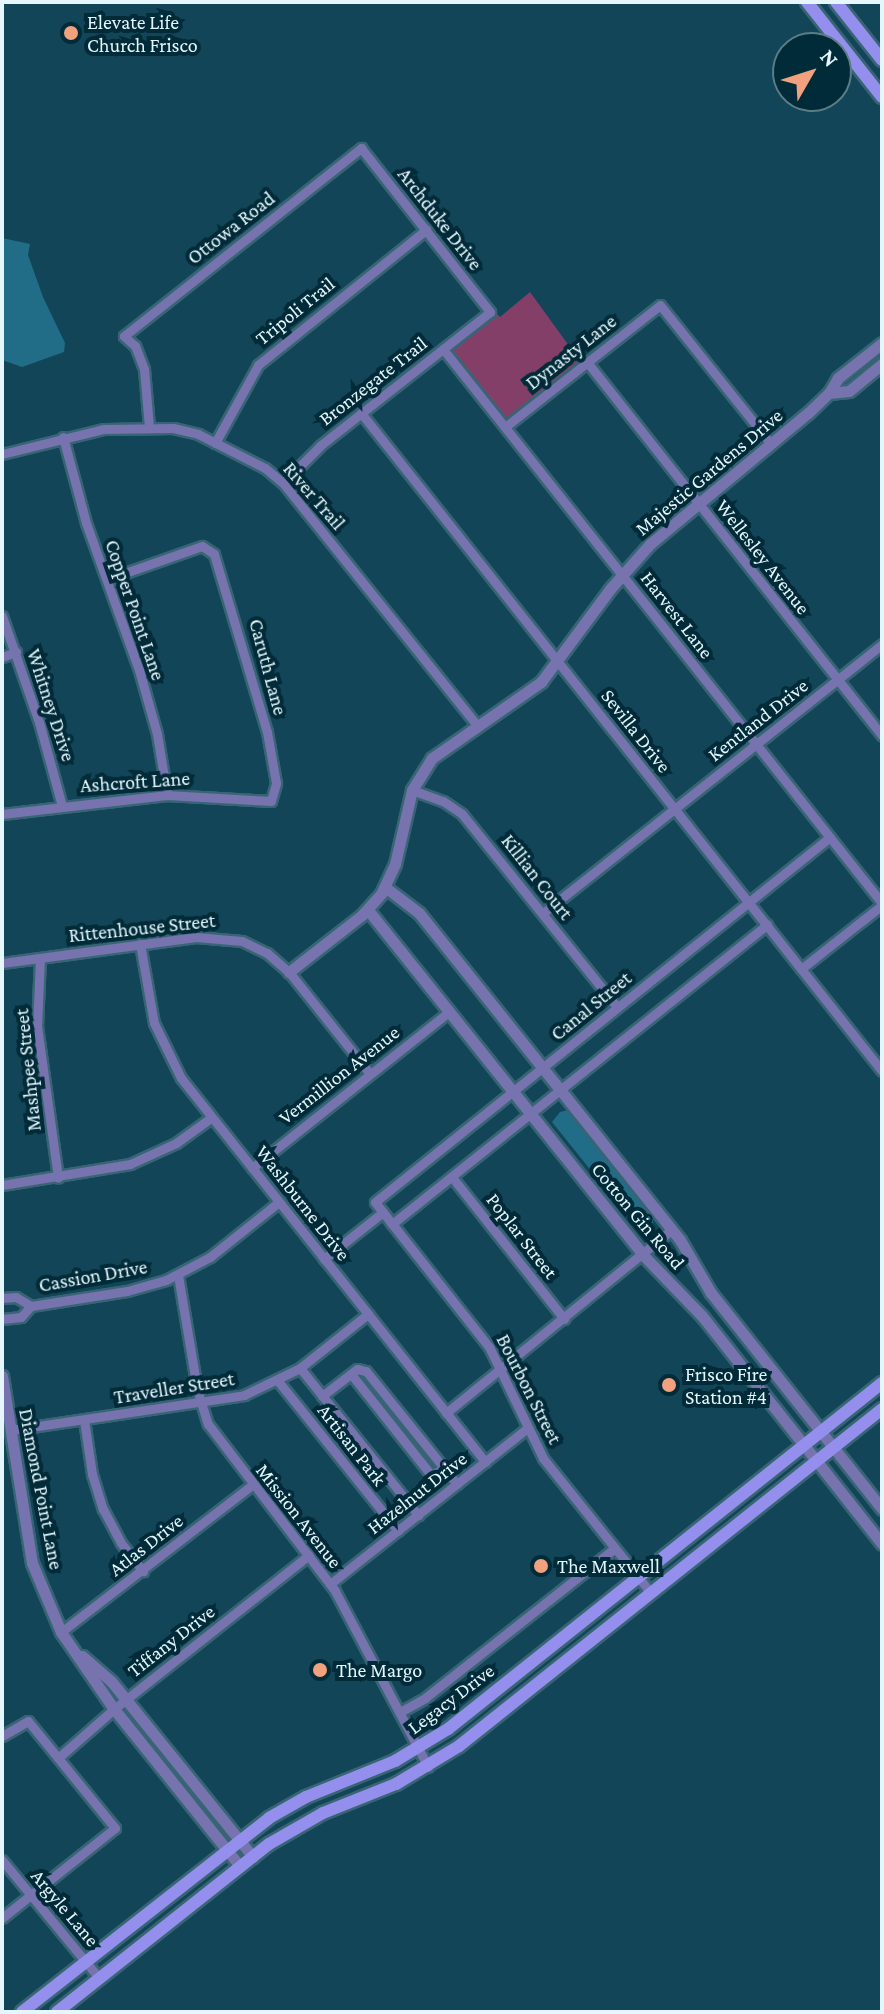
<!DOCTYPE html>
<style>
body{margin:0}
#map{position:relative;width:884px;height:2014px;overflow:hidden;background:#124557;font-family:"Crimson Pro",serif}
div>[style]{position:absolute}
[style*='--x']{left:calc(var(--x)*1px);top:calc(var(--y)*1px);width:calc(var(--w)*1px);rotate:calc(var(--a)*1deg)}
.green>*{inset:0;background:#843f69}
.water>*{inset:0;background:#216d87}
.roads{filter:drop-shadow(2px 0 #386575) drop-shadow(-2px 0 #386575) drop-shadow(0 2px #386575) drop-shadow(0 -2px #386575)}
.minor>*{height:9px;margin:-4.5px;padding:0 4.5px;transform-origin:4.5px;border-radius:4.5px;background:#7673ae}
.tertiary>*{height:11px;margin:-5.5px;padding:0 5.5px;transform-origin:5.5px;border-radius:5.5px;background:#7673ae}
.secondary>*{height:12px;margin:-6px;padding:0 6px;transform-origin:6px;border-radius:6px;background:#948fec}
.dots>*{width:22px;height:22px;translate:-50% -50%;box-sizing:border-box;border:4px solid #012b38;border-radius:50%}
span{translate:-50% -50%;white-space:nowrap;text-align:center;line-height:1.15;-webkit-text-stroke:8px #012b38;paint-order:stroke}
.poi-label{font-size:20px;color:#e5f6fd}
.left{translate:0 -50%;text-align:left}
.street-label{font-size:20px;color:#e5f6fd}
.frame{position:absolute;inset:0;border:4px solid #e5f6fd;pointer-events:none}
.north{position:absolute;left:772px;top:32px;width:80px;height:80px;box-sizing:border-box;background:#012b38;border:2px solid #5c7c87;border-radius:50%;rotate:51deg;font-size:22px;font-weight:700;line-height:32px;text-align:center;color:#e5f6fd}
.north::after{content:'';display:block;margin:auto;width:28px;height:36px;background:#f1a17d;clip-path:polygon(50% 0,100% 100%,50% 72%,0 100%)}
</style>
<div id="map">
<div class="green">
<div style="clip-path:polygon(530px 292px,580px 361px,505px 419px,450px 350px,495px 312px,500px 317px)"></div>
</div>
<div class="water">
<div style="clip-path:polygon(2px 238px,30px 244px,28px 255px,43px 297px,65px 343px,64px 352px,22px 367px,2px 360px)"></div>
<div style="clip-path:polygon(568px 1110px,653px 1217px,653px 1229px,647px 1234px,633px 1223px,552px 1122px,560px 1112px)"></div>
</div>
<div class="roads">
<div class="minor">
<div style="--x:443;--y:349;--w:707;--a:51.61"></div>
<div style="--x:587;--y:362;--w:476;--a:51.7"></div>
<div style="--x:361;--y:413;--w:839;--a:51.63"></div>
<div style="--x:149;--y:427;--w:58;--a:-94.9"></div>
<div style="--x:144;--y:369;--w:25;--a:-111"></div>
<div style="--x:135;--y:346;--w:15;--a:-138"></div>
<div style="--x:124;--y:336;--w:303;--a:-38.4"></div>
<div style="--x:361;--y:148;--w:209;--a:51.8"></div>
<div style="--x:490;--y:312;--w:216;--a:141.8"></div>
<div style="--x:320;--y:446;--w:52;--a:135"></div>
<div style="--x:505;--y:427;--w:197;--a:-38.2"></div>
<div style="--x:660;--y:305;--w:176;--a:51.4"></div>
<div style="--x:63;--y:437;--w:89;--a:75"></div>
<div style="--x:86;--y:523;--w:156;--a:70.2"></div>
<div style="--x:139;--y:670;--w:66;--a:74.3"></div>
<div style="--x:157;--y:734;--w:62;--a:80.7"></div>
<div style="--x:215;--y:443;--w:89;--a:-61.1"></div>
<div style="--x:258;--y:365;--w:216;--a:-38.8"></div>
<div style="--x:2;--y:454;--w:105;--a:-13.8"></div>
<div style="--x:104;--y:429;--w:69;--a:-0.8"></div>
<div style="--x:173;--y:428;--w:26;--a:13"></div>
<div style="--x:198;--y:434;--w:75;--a:26.9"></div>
<div style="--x:265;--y:468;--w:23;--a:40"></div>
<div style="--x:283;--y:483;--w:310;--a:51.3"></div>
<div style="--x:2;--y:616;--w:112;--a:70.8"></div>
<div style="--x:39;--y:722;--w:87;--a:74.7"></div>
<div style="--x:2;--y:657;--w:15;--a:-20"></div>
<div style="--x:412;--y:790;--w:33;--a:20"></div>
<div style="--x:443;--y:801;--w:23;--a:34"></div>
<div style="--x:462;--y:814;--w:248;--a:51.2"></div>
<div style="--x:2;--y:814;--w:166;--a:-6.6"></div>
<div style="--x:167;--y:795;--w:104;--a:3.3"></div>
<div style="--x:271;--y:801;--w:19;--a:-74"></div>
<div style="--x:276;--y:783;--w:52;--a:-100"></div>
<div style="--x:267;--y:732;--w:186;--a:-106.6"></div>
<div style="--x:214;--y:554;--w:14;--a:-146"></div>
<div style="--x:202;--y:546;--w:100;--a:160.7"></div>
<div style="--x:543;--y:913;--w:433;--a:-38.4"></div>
<div style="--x:140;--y:944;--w:80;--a:80"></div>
<div style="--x:154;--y:1023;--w:61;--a:63.9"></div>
<div style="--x:181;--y:1078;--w:490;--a:51.6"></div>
<div style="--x:40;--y:958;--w:68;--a:92.5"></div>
<div style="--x:37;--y:1026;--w:153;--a:82.1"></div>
<div style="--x:2;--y:963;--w:196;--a:-7.6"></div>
<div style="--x:196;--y:937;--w:46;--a:5"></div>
<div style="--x:242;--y:941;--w:28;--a:26"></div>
<div style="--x:267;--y:953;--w:29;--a:41"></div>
<div style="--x:289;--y:972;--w:130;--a:51.5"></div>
<div style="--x:801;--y:969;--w:103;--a:-38.3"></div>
<div style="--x:252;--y:1168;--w:251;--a:-38.4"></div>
<div style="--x:452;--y:1177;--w:181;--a:51.7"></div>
<div style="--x:2;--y:1185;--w:130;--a:-9.3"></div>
<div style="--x:130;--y:1164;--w:51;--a:-24.5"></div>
<div style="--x:176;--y:1143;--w:44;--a:-35.8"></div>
<div style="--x:392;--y:1224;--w:480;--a:-38.6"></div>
<div style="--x:324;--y:1259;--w:75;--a:-38.5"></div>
<div style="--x:178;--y:1275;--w:116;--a:80.5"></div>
<div style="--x:197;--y:1389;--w:37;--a:73"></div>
<div style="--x:208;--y:1424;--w:210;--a:52.7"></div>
<div style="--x:335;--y:1591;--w:199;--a:62.1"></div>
<div style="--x:2;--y:1298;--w:14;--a:-4"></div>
<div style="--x:16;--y:1297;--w:17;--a:31"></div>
<div style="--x:2;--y:1319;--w:19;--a:-6"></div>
<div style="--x:21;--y:1317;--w:15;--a:-48"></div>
<div style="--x:31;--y:1306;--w:97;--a:-8.9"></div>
<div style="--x:127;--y:1291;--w:41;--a:-15.8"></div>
<div style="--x:166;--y:1280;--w:50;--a:-27.6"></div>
<div style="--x:210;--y:1257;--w:88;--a:-38.6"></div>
<div style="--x:300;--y:1368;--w:189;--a:51.2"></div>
<div style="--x:351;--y:1374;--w:129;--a:51.6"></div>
<div style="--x:431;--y:1475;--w:16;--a:-27"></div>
<div style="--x:278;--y:1381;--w:192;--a:51.3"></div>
<div style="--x:322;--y:1396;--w:44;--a:-37.6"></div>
<div style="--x:357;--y:1369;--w:9;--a:13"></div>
<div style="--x:366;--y:1371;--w:145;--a:51.2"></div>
<div style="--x:446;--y:1413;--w:290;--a:-39.1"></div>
<div style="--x:84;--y:1420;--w:55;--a:81.6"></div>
<div style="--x:92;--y:1474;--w:37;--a:73"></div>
<div style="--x:103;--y:1509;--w:38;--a:62"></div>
<div style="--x:121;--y:1543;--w:36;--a:52"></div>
<div style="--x:11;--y:1430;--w:236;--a:-8.5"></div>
<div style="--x:244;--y:1395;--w:62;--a:-25.7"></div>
<div style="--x:300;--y:1368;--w:87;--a:-38.5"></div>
<div style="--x:330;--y:1584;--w:250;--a:-38.3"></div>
<div style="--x:651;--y:1593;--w:173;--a:-128.7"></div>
<div style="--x:543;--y:1458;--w:123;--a:-115.9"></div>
<div style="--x:489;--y:1347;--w:184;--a:-128.2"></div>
<div style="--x:375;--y:1202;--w:583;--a:-38.74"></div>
<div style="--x:61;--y:1632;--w:241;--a:-37.6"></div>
<div style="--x:400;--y:1712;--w:29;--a:-29"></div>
<div style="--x:425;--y:1698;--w:241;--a:-38.3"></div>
<div style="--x:2;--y:1736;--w:30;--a:-30"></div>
<div style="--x:28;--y:1721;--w:138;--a:50.9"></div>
<div style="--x:115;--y:1828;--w:144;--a:141.5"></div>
<div style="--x:58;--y:1758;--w:74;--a:-41.2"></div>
<div style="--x:114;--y:1709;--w:248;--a:-38.3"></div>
<div style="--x:2;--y:1860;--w:153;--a:50.6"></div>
</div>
<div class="tertiary">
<div style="--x:829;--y:393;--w:20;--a:-6"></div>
<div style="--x:849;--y:391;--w:43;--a:-39.3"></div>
<div style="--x:385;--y:887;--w:43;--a:37.4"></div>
<div style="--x:419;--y:913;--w:418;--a:51.4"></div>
<div style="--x:680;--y:1240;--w:61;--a:59.7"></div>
<div style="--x:711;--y:1293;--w:275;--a:51.6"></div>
<div style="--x:368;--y:910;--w:443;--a:51.4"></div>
<div style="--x:644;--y:1256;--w:83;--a:46"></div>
<div style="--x:702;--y:1316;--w:290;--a:51.7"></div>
<div style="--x:289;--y:972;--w:93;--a:-38"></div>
<div style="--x:362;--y:915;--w:28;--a:-48"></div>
<div style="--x:381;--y:894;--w:33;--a:-65"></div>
<div style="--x:395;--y:864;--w:76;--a:-77.1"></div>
<div style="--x:412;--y:790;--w:38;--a:-58"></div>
<div style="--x:432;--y:758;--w:133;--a:-34.9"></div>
<div style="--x:541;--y:682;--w:116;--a:-53.4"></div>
<div style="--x:610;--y:589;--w:60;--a:-48.4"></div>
<div style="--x:650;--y:544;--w:205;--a:-39.7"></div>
<div style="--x:808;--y:413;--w:29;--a:-44"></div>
<div style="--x:829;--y:393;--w:17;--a:-59"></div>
<div style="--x:838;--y:378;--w:56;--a:-38.5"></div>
<div style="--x:2;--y:1376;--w:189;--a:80.9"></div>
<div style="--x:32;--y:1563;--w:75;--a:67.2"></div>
<div style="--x:61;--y:1632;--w:93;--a:55.5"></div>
<div style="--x:114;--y:1709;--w:201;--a:51.3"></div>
<div style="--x:82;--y:1656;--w:38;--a:41"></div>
<div style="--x:111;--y:1681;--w:226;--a:51.1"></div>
</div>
<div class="secondary">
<div style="--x:807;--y:2;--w:121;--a:51.7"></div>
<div style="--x:836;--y:2;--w:74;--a:51.6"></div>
<div style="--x:22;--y:2012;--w:314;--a:-38.1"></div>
<div style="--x:269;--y:1818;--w:43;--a:-29.6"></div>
<div style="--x:306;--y:1797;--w:96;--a:-22"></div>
<div style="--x:395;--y:1761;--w:62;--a:-31.1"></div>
<div style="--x:448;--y:1729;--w:555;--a:-38.56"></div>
<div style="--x:57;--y:2012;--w:270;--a:-38.4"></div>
<div style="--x:269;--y:1844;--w:62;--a:-29.9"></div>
<div style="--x:323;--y:1813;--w:79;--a:-21.7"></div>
<div style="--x:396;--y:1784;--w:74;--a:-31.1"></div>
<div style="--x:459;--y:1746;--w:541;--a:-38.54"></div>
</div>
</div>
<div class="dots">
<div style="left:71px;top:33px;background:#f1a17d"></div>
<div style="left:669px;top:1385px;background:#f1a17d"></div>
<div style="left:541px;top:1566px;background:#f1a17d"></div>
<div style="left:320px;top:1670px;background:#f1a17d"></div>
</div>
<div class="poi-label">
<span class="left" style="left:87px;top:34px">Elevate Life<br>Church Frisco</span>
<span class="left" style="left:685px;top:1386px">Frisco Fire<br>Station #4</span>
<span class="left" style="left:557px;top:1566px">The Maxwell</span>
<span class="left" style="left:336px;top:1670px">The Margo</span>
</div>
<div class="street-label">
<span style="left:440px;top:219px;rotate:52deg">Archduke Drive</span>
<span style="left:231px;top:228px;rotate:-38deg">Ottowa Road</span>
<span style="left:295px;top:311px;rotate:-39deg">Tripoli Trail</span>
<span style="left:571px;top:352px;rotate:-38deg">Dynasty Lane</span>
<span style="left:373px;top:381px;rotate:-38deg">Bronzegate Trail</span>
<span style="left:709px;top:472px;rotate:-40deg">Majestic Gardens Drive</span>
<span style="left:314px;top:496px;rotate:49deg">River Trail</span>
<span style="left:763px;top:557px;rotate:52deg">Wellesley Avenue</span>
<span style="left:135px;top:610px;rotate:71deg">Copper Point Lane</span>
<span style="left:677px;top:615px;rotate:52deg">Harvest Lane</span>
<span style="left:268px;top:667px;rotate:75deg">Caruth Lane</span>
<span style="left:51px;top:705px;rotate:72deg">Whitney Drive</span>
<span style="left:758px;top:720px;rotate:-38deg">Kentland Drive</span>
<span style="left:636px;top:731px;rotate:52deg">Sevilla Drive</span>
<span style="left:135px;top:782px;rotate:-4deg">Ashcroft Lane</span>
<span style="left:537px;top:877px;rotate:52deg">Killian Court</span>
<span style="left:142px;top:928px;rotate:-6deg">Rittenhouse Street</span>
<span style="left:591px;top:1006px;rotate:-39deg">Canal Street</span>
<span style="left:28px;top:1070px;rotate:-96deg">Mashpee Street</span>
<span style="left:339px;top:1075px;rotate:-38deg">Vermillion Avenue</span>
<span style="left:303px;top:1203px;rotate:52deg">Washburne Drive</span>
<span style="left:638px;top:1216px;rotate:50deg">Cotton Gin Road</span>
<span style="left:522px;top:1236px;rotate:52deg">Poplar Street</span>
<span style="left:93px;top:1276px;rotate:-10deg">Cassion Drive</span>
<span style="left:174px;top:1388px;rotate:-9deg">Traveller Street</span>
<span style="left:529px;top:1389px;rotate:63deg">Bourbon Street</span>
<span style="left:352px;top:1445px;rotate:52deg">Artisan Park</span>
<span style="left:41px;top:1489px;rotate:79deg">Diamond Point Lane</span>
<span style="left:417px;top:1493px;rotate:-38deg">Hazelnut Drive</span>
<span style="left:299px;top:1516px;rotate:52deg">Mission Avenue</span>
<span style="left:146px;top:1545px;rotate:-38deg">Atlas Drive</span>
<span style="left:171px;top:1641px;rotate:-38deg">Tiffany Drive</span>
<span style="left:451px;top:1699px;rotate:-37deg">Legacy Drive</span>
<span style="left:65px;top:1908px;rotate:50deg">Argyle Lane</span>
</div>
<div class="frame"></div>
<div class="north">N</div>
</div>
